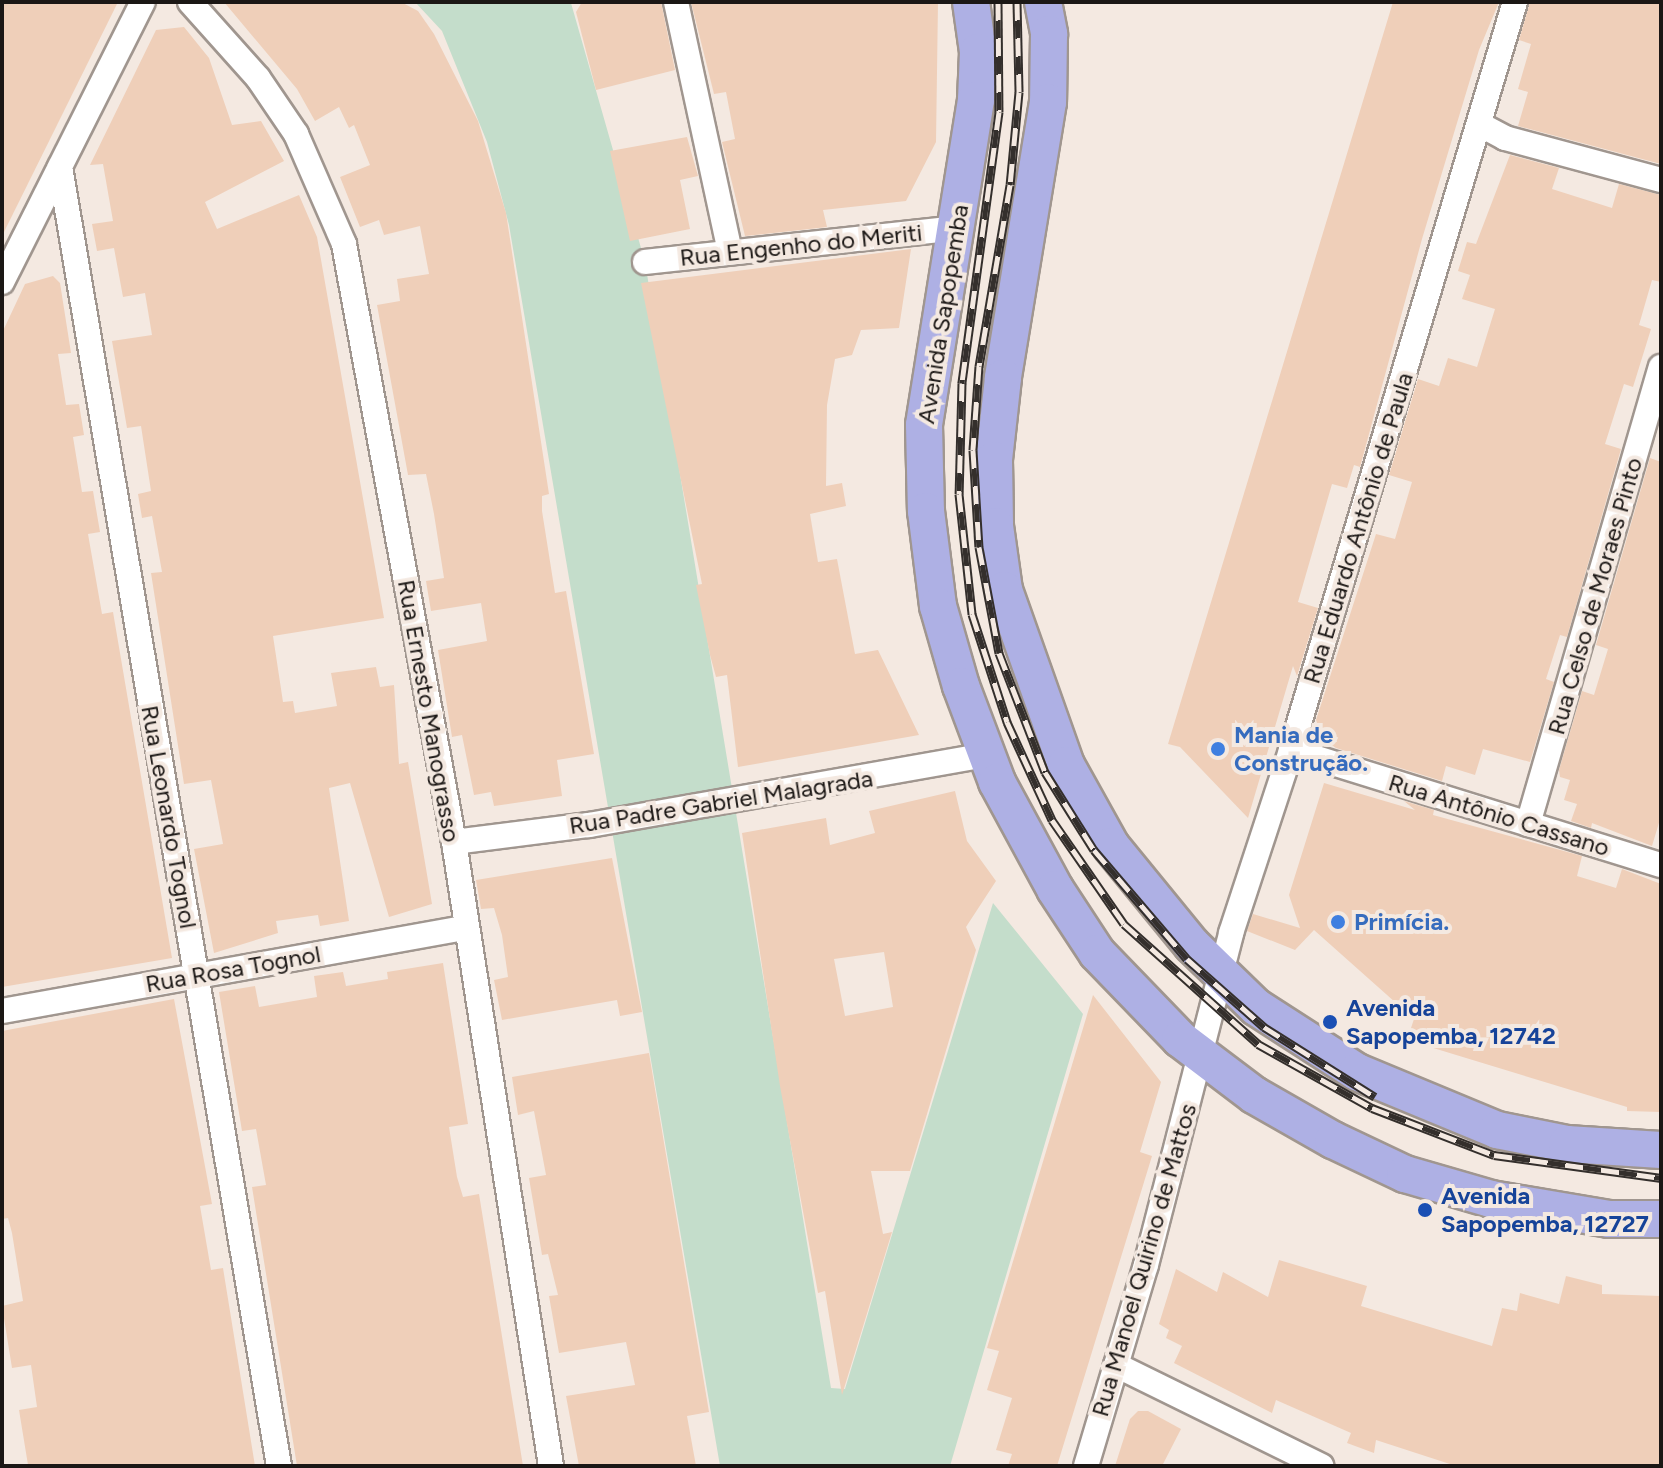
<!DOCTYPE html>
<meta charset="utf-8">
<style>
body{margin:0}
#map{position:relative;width:1663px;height:1468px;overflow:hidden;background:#f4e9e1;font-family:Figtree,sans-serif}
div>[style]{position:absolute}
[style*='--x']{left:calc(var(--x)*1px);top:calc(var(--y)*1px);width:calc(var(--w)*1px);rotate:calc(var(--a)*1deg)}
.green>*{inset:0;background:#c4ddcb}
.building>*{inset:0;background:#efcfb9}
.roads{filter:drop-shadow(2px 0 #a0968f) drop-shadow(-2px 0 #a0968f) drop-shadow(0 2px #a0968f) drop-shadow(0 -2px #a0968f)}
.minor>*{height:24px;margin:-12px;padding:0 12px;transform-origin:12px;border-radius:12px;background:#fff}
.primary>*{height:36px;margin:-18px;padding:0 18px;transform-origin:18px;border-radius:18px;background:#aeb0e4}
.rail>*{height:9px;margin-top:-4.5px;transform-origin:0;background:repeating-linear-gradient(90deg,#f4e9e1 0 18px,#342f2c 0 36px);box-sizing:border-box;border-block:2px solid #342f2c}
.dots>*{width:22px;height:22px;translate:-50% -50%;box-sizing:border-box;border:4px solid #f4e9e1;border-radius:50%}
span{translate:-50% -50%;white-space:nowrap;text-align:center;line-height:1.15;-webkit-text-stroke:8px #f4e9e1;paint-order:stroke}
.street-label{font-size:24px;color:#1b1715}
.shop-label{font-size:24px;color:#366cbe;font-weight:700}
.left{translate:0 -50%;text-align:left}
.transit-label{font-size:24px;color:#164399;font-weight:700}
.frame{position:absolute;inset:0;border:4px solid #1b1715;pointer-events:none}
</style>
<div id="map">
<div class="green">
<div style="clip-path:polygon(415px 2px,571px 3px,645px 262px,831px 1388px,845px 1389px,993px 903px,1083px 1014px,950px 1466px,720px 1466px,509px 225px,487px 142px,442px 31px)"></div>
</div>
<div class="building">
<div style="clip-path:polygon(2px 2px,118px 2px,2px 236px)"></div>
<div style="clip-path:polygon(224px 2px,401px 2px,418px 11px,434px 34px,478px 121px,506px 213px,549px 494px,542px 496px,542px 511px,555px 593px,566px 591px,594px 754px,557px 760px,562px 796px,494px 806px,491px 792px,474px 795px,462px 735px,452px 737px,438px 650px,487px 641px,481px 603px,431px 611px,426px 581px,444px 578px,434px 514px,426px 474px,408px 475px,377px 305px,400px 301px,397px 279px,429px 274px,420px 226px,384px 235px,379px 220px,360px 227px,340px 177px,370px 165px,354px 125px,349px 128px,339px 107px,315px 121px,297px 89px)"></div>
<div style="clip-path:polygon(582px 2px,661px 2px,675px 70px,596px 90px,576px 12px)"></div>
<div style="clip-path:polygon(691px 2px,938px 2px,936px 142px,906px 201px,823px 210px,827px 227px,745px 236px,722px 142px,735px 139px,726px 92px,714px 94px)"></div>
<div style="clip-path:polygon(1393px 2px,1499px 2px,1479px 50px,1422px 239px,1360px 467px,1354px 465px,1347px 488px,1332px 484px,1298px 602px,1318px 608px,1297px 676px,1293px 666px,1248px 818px,1180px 747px,1168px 744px)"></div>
<div style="clip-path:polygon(1530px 2px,1661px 2px,1661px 164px,1518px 126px,1528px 92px,1518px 89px,1531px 44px,1519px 40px)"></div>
<div style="clip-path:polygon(184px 27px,209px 58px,232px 125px,261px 121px,284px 161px,205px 202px,217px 229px,299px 195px,317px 237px,384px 618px,273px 636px,283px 702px,293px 701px,295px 713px,337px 706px,331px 673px,376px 667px,380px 687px,394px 685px,399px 764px,408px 762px,432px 904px,389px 917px,350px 783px,329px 788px,349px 921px,320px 926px,318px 915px,276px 921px,278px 933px,214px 953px,194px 849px,223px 844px,211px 780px,184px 784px,151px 573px,162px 572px,152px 516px,142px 518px,138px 494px,151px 491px,141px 426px,127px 428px,112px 341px,152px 335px,145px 293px,123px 297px,114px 248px,97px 251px,92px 224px,113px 221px,103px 164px,90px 165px,156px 30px)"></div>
<div style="clip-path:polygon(687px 137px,698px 176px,680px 180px,690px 229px,630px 241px,610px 151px)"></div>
<div style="clip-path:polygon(1510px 155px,1559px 168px,1552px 189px,1612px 208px,1619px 184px,1661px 195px,1661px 282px,1652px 280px,1639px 325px,1651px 329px,1633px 387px,1624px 384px,1605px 444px,1621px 449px,1567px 637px,1560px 635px,1546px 679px,1554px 682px,1530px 762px,1483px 749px,1475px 775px,1446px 766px,1442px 781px,1336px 748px,1323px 739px,1316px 720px,1376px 534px,1395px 539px,1412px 482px,1389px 475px,1418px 379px,1439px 386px,1448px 358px,1477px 367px,1495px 309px,1462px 299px,1470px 275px,1458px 271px,1467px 242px,1476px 244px)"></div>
<div style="clip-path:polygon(911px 249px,899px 328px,861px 330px,852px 355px,835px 359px,827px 405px,826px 486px,842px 483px,846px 506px,810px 514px,818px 562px,837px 559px,855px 654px,878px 650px,919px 735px,738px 767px,727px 675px,716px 677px,710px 655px,696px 585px,702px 584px,641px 283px)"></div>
<div style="clip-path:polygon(53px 276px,60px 283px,71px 353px,58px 354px,66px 405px,79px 404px,84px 435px,73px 437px,82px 492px,93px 491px,100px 532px,88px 534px,102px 614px,113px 612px,172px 958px,2px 987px,2px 333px,25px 284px)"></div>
<div style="clip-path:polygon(1650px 458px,1661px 462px,1661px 816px,1652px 846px,1592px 823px,1591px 828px,1571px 821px,1577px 804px,1564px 800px,1570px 780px,1560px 777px,1559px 770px,1582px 691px,1594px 695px,1608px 649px,1596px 645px)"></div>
<div style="clip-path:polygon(1324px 783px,1415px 810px,1404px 801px,1434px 810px,1433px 815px,1582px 856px,1577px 876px,1616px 888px,1622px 869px,1661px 884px,1661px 1112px,1627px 1111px,1627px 1107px,1407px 1040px,1414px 1019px,1314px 930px,1295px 950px,1247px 931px,1253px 914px,1300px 928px,1289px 895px)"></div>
<div style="clip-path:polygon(evenodd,955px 791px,967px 841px,996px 881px,966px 927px,976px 950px,910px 1171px,871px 1171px,883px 1234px,892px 1232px,842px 1395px,825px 1291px,818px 1293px,780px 1086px,742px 833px,826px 818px,830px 845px,875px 833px,869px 811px,955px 791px,884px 952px,893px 1007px,845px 1016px,834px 959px,884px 952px)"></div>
<div style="clip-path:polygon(612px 858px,642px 1012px,620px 1016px,617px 1000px,502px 1020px,494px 980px,508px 977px,502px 935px,494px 908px,481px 909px,476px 880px)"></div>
<div style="clip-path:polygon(443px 963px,468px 1124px,449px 1127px,457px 1177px,463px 1197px,479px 1194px,523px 1466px,297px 1466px,252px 1187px,266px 1185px,256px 1129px,242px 1131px,219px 992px,255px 986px,259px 1007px,317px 997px,314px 976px,343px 972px,346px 986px,388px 979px,387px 972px)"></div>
<div style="clip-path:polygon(1093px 995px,1161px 1082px,1140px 1152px,1152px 1156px,1057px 1466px,1008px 1466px,1012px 1454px,996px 1450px,1012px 1398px,987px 1390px,999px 1351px,987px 1348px)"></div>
<div style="clip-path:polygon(174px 999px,212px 1204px,200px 1206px,211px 1270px,223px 1268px,255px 1466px,28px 1465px,19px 1410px,37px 1407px,31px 1365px,12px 1368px,2px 1306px,23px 1301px,12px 1233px,8px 1218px,2px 1219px,2px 1031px)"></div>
<div style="clip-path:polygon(649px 1053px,709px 1412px,687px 1416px,696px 1466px,579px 1466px,566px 1396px,635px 1385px,626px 1342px,559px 1353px,549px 1296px,558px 1295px,548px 1254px,542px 1255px,529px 1178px,546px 1175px,534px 1111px,518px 1115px,512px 1077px)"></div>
<div style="clip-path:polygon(1279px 1260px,1367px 1286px,1361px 1306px,1492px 1346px,1502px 1308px,1517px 1311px,1520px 1293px,1559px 1304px,1566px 1276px,1602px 1285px,1602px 1294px,1661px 1296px,1661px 1466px,1456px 1466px,1376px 1440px,1374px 1453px,1347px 1443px,1351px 1433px,1276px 1400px,1272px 1413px,1174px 1363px,1182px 1346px,1166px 1338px,1169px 1330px,1159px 1324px,1176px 1269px,1217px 1292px,1223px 1272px,1268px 1297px)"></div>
<div style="clip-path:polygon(1138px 1411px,1148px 1411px,1181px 1429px,1162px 1466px,1115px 1466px,1130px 1419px)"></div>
</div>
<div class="roads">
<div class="minor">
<div style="--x:190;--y:2;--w:102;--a:48.2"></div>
<div style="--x:258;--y:78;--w:68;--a:55.8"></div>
<div style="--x:296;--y:134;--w:120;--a:66.4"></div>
<div style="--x:344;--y:244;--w:608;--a:79.58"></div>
<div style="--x:454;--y:842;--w:631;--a:81.16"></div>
<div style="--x:676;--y:2;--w:255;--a:77.8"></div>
<div style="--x:1479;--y:124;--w:30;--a:28"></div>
<div style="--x:1505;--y:138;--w:162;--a:15.1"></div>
<div style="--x:60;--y:167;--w:1317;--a:80.43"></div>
<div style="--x:645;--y:262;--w:314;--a:-6.2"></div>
<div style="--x:2;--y:282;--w:313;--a:-63.3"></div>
<div style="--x:1291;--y:750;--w:387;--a:17.3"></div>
<div style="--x:1528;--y:824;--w:476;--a:-73.8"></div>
<div style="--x:454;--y:842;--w:136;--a:-7.2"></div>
<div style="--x:589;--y:825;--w:404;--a:-10"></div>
<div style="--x:2;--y:1011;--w:469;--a:-10.2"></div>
<div style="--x:1116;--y:1365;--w:229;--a:26.2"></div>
<div style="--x:1086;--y:1466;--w:210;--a:-73.4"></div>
<div style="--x:1146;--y:1265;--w:343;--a:-75.6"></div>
<div style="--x:1231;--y:933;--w:193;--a:-71.8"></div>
<div style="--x:1291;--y:750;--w:781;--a:-73.33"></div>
</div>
<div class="primary">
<div style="--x:971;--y:2;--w:50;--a:82"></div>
<div style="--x:978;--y:52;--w:48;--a:92.4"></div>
<div style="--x:976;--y:100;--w:329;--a:99.1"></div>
<div style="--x:924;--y:425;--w:86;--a:88.7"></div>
<div style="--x:926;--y:511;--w:96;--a:82.8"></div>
<div style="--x:938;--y:606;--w:83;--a:74"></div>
<div style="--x:961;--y:686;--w:103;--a:69.4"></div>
<div style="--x:997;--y:782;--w:122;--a:61.5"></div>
<div style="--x:1055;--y:889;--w:77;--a:56.7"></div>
<div style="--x:1097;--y:953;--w:120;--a:46"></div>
<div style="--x:1180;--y:1039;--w:93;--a:37.1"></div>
<div style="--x:1254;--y:1095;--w:91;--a:29.7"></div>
<div style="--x:1333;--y:1140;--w:80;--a:25.3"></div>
<div style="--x:1405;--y:1174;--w:90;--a:16.2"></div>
<div style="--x:1491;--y:1199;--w:120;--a:9.6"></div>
<div style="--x:1609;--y:1219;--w:52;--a:0"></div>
<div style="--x:1043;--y:2;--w:33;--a:79"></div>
<div style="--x:1049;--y:34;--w:68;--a:90.8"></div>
<div style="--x:1048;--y:102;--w:280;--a:99.3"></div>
<div style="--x:1003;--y:378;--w:82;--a:96.3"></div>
<div style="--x:994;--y:460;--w:66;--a:89.1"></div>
<div style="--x:995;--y:526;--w:65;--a:82"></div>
<div style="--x:1004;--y:590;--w:186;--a:70.5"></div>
<div style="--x:1066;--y:765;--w:93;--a:60.9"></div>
<div style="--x:1111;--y:846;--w:128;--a:50.7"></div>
<div style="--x:1192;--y:945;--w:89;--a:44.1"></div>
<div style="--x:1256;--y:1007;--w:120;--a:32.8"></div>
<div style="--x:1357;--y:1072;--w:152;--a:22.5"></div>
<div style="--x:1497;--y:1130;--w:71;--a:11.3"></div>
<div style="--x:1567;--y:1144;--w:94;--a:3.7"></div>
</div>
</div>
<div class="rail">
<div style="--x:998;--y:2;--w:110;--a:89.5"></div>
<div style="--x:999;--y:112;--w:274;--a:97.8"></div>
<div style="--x:962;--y:383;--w:111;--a:91.5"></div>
<div style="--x:959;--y:494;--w:121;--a:83.8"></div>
<div style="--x:972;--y:614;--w:114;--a:72"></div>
<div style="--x:1007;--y:722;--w:108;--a:65.3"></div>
<div style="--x:1052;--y:820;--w:126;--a:55.3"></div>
<div style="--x:1124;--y:924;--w:180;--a:41.8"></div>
<div style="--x:1258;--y:1044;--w:131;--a:29.3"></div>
<div style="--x:1372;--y:1108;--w:131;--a:21.1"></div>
<div style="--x:1494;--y:1155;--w:169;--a:7.8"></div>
<div style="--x:1017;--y:2;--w:90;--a:88.7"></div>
<div style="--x:1019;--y:92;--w:93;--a:95.5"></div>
<div style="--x:1010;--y:185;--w:184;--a:99.7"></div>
<div style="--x:979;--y:366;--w:84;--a:94.1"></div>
<div style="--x:973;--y:450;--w:97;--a:86.5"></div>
<div style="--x:979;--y:547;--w:108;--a:79.3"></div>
<div style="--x:999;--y:653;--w:128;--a:68.9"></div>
<div style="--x:1045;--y:772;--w:92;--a:57.9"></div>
<div style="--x:1094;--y:850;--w:143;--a:49.5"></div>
<div style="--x:1187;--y:959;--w:103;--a:41.4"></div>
<div style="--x:1264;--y:1027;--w:131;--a:32.2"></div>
</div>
<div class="dots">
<div style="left:1218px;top:749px;background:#3f7fe0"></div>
<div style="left:1338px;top:922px;background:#3f7fe0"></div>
<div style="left:1330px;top:1022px;background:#1a4fb4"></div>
<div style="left:1425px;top:1210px;background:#1a4fb4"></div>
</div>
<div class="street-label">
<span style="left:801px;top:245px;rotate:-6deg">Rua Engenho do Meriti</span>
<span style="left:943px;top:314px;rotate:-81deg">Avenida Sapopemba</span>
<span style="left:1358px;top:528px;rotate:-73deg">Rua Eduardo Antônio de Paula</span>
<span style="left:1595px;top:596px;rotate:-74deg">Rua Celso de Moraes Pinto</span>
<span style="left:429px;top:711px;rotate:80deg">Rua Ernesto Manograsso</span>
<span style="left:721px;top:802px;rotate:-9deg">Rua Padre Gabriel Malagrada</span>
<span style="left:1499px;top:815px;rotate:17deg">Rua Antônio Cassano</span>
<span style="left:169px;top:817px;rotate:80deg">Rua Leonardo Tognol</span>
<span style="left:233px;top:969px;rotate:-10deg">Rua Rosa Tognol</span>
<span style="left:1144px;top:1260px;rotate:-74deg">Rua Manoel Quirino de Mattos</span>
</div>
<div class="shop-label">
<span class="left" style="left:1234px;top:749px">Mania de<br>Construção.</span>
<span class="left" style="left:1354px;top:922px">Primícia.</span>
</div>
<div class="transit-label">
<span class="left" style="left:1346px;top:1022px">Avenida<br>Sapopemba, 12742</span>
<span class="left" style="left:1441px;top:1210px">Avenida<br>Sapopemba, 12727</span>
</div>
<div class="frame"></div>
</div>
